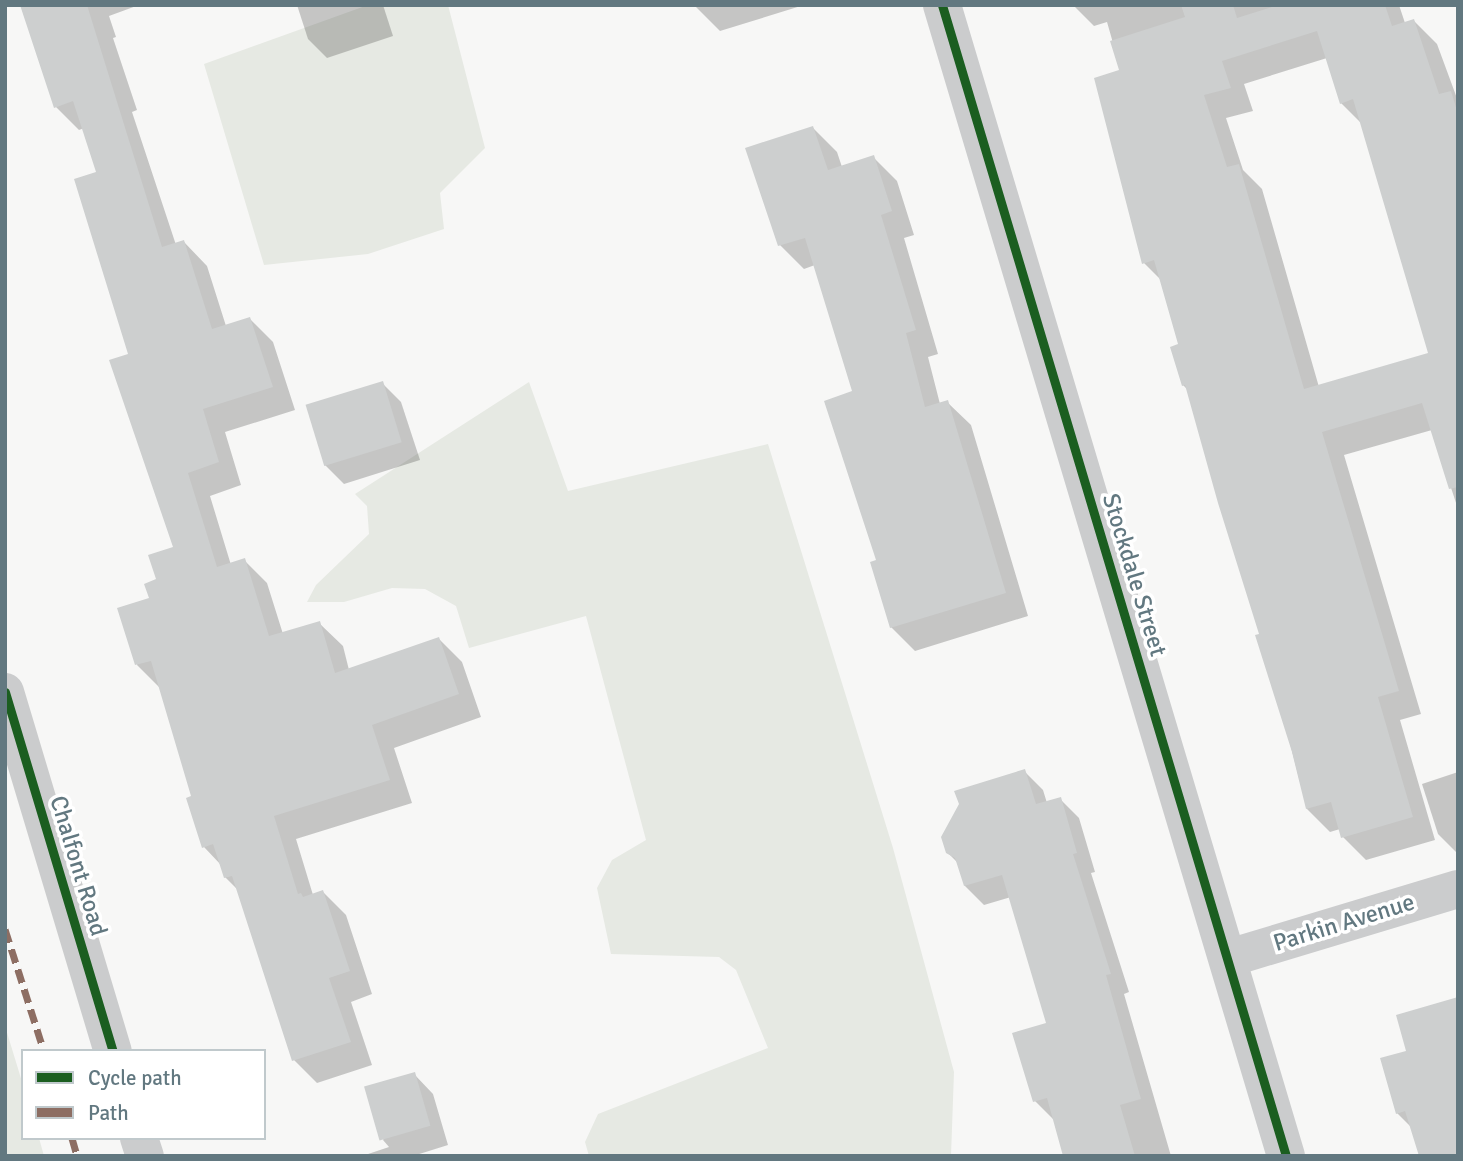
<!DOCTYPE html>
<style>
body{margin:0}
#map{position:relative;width:1463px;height:1161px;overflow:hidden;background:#f7f7f6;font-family:Signika,sans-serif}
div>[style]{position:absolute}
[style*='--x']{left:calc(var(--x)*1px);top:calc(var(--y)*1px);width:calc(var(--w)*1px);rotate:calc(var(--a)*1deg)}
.green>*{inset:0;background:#e6e9e3}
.shadow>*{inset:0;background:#0003}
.building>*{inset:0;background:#cdcfcf;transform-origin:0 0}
.street>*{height:38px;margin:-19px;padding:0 19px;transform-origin:19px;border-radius:19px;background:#cbcccd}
.quiet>*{height:7px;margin-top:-3.5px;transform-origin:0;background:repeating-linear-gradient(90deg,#8d6e63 0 14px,transparent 0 21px)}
.cycleway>*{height:9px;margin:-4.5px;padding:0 4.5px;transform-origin:4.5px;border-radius:4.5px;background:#1b5e20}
span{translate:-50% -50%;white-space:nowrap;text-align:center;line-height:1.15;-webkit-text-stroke:7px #fff;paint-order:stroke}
.street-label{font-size:24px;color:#627880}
.frame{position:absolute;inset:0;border:7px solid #627880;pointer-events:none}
.legend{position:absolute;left:21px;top:1049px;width:245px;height:91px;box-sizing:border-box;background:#fff;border:2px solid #c0c9cc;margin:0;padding:9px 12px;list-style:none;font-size:21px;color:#627880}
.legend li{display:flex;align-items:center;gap:14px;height:35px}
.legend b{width:35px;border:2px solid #c0c9cc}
</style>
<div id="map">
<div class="green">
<div style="clip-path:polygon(368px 5px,448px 5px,485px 148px,440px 193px,444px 229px,368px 254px,264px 265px,204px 64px)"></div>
<div style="clip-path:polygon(529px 382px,568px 491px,768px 444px,893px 848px,954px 1072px,951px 1156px,589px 1156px,585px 1142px,598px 1114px,768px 1048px,736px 970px,719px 957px,611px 954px,597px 888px,612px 860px,646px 840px,586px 616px,469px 648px,456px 606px,425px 589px,392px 588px,344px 602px,307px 602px,316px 585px,369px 534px,367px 506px,355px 494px)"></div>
<div style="clip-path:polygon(5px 1026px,23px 1085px,23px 1138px,39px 1138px,44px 1156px,5px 1156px)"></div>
</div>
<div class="shadow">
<div style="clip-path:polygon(23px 5px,139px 5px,109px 16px,116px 37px,113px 38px,137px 110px,132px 112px,176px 245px,184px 242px,207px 266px,226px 326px,250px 319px,273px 342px,295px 410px,225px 432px,241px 485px,210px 496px,231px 565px,244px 560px,267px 583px,283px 634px,319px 623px,343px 646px,349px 670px,439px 639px,462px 662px,481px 717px,394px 748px,412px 803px,296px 839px,313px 895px,323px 892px,346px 915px,372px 994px,351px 1002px,372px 1065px,317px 1083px,294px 1060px,240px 892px,225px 877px,221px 865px,204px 847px,193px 798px,160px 688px,137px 665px,151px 599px,176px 548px,130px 356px,99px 173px,84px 128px,79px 130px,56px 107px)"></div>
<div style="clip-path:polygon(297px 5px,383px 5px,393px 36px,327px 58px,308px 39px)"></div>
<div style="clip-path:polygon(694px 5px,804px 5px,720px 31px)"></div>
<div style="clip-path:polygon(evenodd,1073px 5px,1399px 5px,1405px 23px,1414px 21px,1437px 44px,1458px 101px,1458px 509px,1432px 430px,1344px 455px,1421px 714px,1400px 720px,1435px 840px,1366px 860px,1343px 837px,1340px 829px,1330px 832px,1307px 809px,1262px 635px,1188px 390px,1183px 385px,1180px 345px,1161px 280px,1144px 263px,1121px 71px,1107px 22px,1094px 26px,1073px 5px,1327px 58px,1341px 103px,1362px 124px,1430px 355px,1319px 387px,1262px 189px,1243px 170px,1226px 118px,1253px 111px,1244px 84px,1327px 58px)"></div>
<div style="clip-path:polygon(813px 128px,837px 152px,842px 167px,873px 157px,897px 181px,914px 235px,904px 238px,938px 354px,928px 357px,940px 404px,947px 402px,971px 425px,1028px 616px,915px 651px,891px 627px,878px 561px,855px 392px,815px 265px,804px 269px,780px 245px)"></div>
<div style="clip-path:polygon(382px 383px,401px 402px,420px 460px,344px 484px,325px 465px)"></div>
<div style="clip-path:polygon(1024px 771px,1043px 790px,1047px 803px,1060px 799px,1079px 818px,1095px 872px,1091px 873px,1129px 992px,1124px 994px,1171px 1156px,1065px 1156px,1054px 1120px,1035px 1101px,1049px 1024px,1011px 897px,984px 905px,965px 886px,958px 863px,947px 852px)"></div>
<div style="clip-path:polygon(1458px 772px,1458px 853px,1457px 853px,1438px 834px,1422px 784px)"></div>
<div style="clip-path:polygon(1408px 1052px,1412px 1128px,1397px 1113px)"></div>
<div style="clip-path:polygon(414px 1074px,433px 1094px,448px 1145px,413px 1156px,362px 1156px,389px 1147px,383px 1140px)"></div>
</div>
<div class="building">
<div style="clip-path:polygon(20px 5px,87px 5px,162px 247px,184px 240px,212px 329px,250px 317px,273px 387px,203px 409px,219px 462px,188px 473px,217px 567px,245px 558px,269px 636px,320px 621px,335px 673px,439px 637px,459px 694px,372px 725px,390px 780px,274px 816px,298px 894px,301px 893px,303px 897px,323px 890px,350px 971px,329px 978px,351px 1042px,292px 1061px,232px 876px,224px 878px,213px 844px,202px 848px,186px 798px,191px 796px,151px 661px,135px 665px,117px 608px,149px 598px,144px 584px,156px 579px,148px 555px,173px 547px,109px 360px,128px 354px,74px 179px,96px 172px,73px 101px,54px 108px)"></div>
<div style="clip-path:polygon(evenodd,1181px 5px,1233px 5px,1237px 18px,1278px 5px,1385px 5px,1392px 26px,1414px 19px,1439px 94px,1451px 91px,1458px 114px,1458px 487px,1449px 489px,1422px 403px,1322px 432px,1399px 691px,1378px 697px,1413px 817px,1341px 838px,1331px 802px,1306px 809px,1292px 752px,1255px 635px,1259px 634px,1218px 503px,1185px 385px,1182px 386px,1170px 347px,1178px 344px,1154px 260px,1142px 264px,1094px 78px,1119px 70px,1110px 41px,1185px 17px,1181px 5px,1317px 31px,1340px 104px,1353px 99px,1428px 353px,1304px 389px,1239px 164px,1227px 167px,1204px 95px,1231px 88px,1222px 61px,1317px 31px)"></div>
<div style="clip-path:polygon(813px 126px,828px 170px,874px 155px,892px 211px,881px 215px,916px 330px,906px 333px,925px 407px,948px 400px,1006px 593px,890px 628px,870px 562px,876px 560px,824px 401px,852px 391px,805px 238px,778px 246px,745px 148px)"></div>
<div style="left:383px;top:381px;width:64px;height:81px;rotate:73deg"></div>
<div style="clip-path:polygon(1025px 769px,1036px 804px,1061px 797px,1077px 853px,1073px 854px,1111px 974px,1106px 975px,1141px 1099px,1120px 1105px,1135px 1156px,1063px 1156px,1047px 1098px,1033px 1102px,1012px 1033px,1046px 1023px,1002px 875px,964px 886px,955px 858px,946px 853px,941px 837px,959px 804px,954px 791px)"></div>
<div style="clip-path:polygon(1458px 997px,1458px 1156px,1419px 1156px,1405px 1111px,1396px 1114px,1380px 1058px,1406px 1051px,1396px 1015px)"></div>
<div style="left:415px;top:1072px;width:56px;height:53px;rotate:74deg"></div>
</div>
<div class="street">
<div style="--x:942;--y:5;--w:1201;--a:73.36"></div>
<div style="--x:5;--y:692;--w:375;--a:73.3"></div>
<div style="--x:1229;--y:958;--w:239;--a:-16.8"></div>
<div style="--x:139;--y:1138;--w:19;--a:72"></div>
</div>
<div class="quiet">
<div style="--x:5;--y:929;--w:128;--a:72.3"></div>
<div style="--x:72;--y:1138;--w:19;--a:74"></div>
</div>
<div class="cycleway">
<div style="--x:942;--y:5;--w:1201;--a:73.36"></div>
<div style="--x:5;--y:692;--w:375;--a:73.3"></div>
</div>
<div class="street-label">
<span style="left:1134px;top:575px;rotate:73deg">Stockdale Street</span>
<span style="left:78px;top:866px;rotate:73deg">Chalfont Road</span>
<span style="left:1344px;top:923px;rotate:-17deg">Parkin Avenue</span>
</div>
<div class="frame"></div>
<ul class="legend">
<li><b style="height:9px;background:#1b5e20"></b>Cycle path</li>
<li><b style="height:9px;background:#8d6e63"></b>Path</li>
</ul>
</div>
